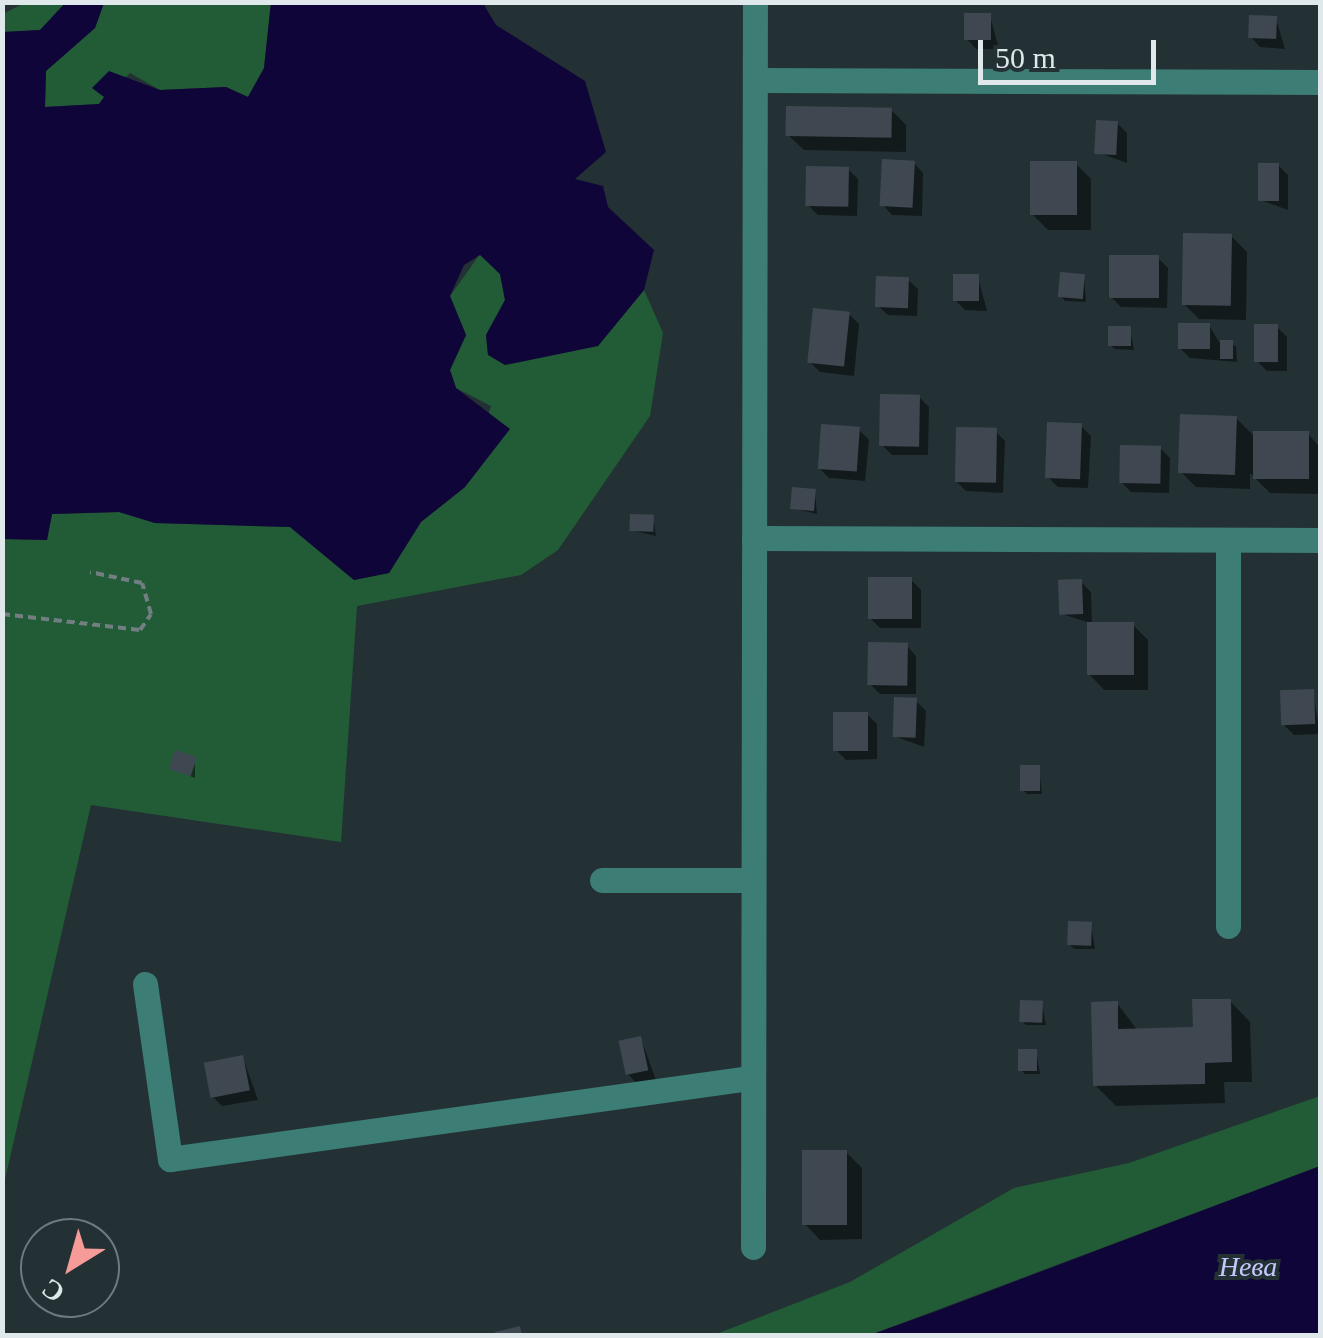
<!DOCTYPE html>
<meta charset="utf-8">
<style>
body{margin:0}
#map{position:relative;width:1323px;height:1338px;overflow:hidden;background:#233135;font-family:"Times New Roman",serif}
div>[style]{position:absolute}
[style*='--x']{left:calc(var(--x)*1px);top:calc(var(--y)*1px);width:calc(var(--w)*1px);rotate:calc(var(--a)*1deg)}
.green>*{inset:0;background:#215c36}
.water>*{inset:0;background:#100538}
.shadow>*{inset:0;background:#0007}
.building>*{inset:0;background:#3f4851;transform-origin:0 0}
.path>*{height:4px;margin-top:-2px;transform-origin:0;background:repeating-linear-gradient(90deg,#727e81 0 8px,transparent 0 13px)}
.minor>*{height:25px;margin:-12.5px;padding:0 12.5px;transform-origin:12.5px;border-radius:12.5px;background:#3c7d75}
span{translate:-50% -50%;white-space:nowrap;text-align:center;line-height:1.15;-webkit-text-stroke:8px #233135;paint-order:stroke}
.water-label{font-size:28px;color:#c6c7fc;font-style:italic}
.frame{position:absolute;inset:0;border:5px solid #dfe8eb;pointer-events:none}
.north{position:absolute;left:20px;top:1218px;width:100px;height:100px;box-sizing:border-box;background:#233135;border:2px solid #6e7a7e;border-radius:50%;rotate:217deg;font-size:28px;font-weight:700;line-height:40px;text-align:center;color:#dfe8eb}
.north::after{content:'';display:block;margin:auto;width:35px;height:45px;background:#f59b98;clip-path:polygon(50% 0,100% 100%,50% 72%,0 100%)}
.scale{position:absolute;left:978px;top:40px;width:178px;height:45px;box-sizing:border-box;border:5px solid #dfe8eb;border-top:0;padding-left:12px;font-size:30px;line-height:35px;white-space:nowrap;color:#dfe8eb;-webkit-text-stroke:8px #233135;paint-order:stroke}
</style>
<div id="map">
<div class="green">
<div style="clip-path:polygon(24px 3px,66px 3px,40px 30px,3px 32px,3px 14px)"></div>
<div style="clip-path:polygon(104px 3px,271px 3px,264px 68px,248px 97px,226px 87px,160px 90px,130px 73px,99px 104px,45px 107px,46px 71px,95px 28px)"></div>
<div style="clip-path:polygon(480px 254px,500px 274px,505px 300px,486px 335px,488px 355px,598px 346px,644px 290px,663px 333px,650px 416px,558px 550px,521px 575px,357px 606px,341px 842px,91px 805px,3px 1188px,3px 539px,47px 540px,52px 514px,119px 512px,155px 523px,290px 527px,354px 580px,389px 573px,421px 522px,465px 487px,491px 406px,456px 388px,450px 370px,466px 335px,450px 296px)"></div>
<div style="clip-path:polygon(1320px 1096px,1320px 1166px,870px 1335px,711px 1336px,850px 1282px,1014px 1188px,1129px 1163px)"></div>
</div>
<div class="water">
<div style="clip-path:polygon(66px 2px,104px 3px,95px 28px,46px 71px,45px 107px,99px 104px,104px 97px,92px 88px,109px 71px,160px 90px,226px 87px,248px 97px,264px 68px,271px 2px,483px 3px,496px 25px,585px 81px,606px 152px,575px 179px,603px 186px,608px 207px,654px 250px,644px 290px,598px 346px,505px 365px,488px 355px,486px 335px,505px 300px,500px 274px,480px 255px,464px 265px,450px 296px,466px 335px,450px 370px,456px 388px,510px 429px,465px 487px,421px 522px,389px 573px,354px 580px,290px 527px,155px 523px,119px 512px,52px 514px,47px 540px,3px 539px,3px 32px,40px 30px)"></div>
<div style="clip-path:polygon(1320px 1166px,1320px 1335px,870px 1335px,934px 1312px)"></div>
</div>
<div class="shadow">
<div style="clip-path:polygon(990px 16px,999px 49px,976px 49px,967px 39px)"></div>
<div style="clip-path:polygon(1276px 19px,1285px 49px,1260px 47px,1251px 37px)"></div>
<div style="clip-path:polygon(891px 110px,906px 125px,906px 152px,804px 150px,788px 135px)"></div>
<div style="clip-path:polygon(1117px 123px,1127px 133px,1127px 163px,1099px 153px)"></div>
<div style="clip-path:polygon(914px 163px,923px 173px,922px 216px,892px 215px,883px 205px)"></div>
<div style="clip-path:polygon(1076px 164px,1091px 179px,1091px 230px,1048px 230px,1032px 214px)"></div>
<div style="clip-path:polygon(1278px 165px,1288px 175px,1288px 210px,1260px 200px)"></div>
<div style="clip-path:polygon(848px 169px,858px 179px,857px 216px,818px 215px,808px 205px)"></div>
<div style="clip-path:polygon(1231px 236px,1247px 252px,1246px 320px,1199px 319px,1184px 304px)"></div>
<div style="clip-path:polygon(1158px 258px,1168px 268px,1167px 308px,1121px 307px,1111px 297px)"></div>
<div style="clip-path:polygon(1084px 276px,1086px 302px,1065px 301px,1061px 296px)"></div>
<div style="clip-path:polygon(978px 277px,987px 311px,965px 310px,955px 300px)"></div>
<div style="clip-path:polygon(908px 280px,918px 289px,917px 316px,888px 315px,878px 306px)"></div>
<div style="clip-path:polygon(849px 314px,859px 324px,854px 376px,820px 372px,810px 362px)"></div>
<div style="clip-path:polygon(1209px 325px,1219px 342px,1236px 346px,1237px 362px,1190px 358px,1180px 348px)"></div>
<div style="clip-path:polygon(1277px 327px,1287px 337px,1287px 371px,1267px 371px,1257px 361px)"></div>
<div style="clip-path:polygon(1130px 329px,1134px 350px,1115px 349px,1110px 345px)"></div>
<div style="clip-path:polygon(919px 397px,929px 407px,928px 455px,892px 455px,882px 445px)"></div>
<div style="clip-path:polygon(1236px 418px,1255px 437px,1308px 434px,1320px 447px,1320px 494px,1270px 493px,1250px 473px,1250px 489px,1196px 487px,1181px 472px)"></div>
<div style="clip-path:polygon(1081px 426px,1091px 436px,1088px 488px,1058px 487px,1048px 477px)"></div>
<div style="clip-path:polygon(859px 430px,869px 440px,865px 481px,829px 478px,819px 468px)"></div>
<div style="clip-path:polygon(995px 431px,1005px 441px,1003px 493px,966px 491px,956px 481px)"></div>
<div style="clip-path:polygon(1160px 448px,1170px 458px,1169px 493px,1131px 492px,1121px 482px)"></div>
<div style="clip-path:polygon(815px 492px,817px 514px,793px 508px)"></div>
<div style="clip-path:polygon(653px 517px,656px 536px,631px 530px)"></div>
<div style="clip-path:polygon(911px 580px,921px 590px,921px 628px,880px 628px,870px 618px)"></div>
<div style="clip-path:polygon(1081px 582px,1091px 592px,1092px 625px,1133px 625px,1148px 640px,1148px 690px,1104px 690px,1089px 674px,1090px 623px,1062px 614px)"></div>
<div style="clip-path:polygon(907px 646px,916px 656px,916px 694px,880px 694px,870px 684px)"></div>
<div style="clip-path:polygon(1313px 692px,1320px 734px,1294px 735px,1284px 725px)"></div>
<div style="clip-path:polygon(916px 701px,926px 711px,924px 747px,894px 736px)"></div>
<div style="clip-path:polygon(867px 714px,877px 724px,877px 759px,846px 760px,836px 750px)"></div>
<div style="clip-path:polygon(195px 759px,195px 778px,171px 768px)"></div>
<div style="clip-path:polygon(1039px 768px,1042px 794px,1027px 794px,1022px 789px)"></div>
<div style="clip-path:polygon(1091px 924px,1095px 949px,1074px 949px,1070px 945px)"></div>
<div style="clip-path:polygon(1230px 1001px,1250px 1022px,1252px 1082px,1224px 1082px,1225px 1103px,1116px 1106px,1095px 1085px,1117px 1003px,1138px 1031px,1196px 1029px)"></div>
<div style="clip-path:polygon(1042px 1003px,1046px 1025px,1026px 1025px,1022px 1021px)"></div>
<div style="clip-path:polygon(641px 1039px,656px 1080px,636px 1083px,627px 1073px)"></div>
<div style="clip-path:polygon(1036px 1051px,1040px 1074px,1025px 1074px,1021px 1070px)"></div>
<div style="clip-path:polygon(243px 1058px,258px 1100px,222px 1106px,212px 1096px)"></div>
<div style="clip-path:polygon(846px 1152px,862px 1168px,862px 1239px,820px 1240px,805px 1224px)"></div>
</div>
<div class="building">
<div style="left:964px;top:13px;width:27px;height:27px"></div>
<div style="left:1249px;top:15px;width:28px;height:23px;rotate:2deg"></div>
<div style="left:786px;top:106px;width:106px;height:30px;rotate:1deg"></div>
<div style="left:1096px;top:120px;width:22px;height:34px;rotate:3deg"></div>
<div style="left:882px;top:159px;width:33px;height:47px;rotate:3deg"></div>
<div style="left:1030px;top:161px;width:47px;height:54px"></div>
<div style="left:1258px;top:163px;width:21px;height:38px"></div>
<div style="left:806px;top:166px;width:43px;height:40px;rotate:1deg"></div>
<div style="left:1183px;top:233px;width:49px;height:72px;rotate:1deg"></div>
<div style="left:1109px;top:255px;width:50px;height:43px"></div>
<div style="left:1060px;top:272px;width:25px;height:25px;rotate:5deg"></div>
<div style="left:953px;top:274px;width:26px;height:27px"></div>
<div style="left:876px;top:276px;width:33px;height:31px;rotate:2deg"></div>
<div style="left:813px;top:308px;width:37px;height:55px;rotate:6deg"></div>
<div style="left:1178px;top:323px;width:32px;height:26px"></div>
<div style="left:1254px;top:324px;width:24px;height:38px"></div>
<div style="left:1108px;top:326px;width:23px;height:20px"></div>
<div style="left:1220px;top:340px;width:13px;height:19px"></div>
<div style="left:880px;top:394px;width:40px;height:52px;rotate:1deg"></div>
<div style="left:1180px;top:414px;width:57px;height:59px;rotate:2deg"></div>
<div style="left:1047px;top:422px;width:35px;height:56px;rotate:2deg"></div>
<div style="left:821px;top:424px;width:39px;height:45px;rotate:4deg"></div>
<div style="left:956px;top:427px;width:41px;height:55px;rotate:1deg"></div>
<div style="left:1253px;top:431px;width:56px;height:48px"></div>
<div style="left:1120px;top:445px;width:41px;height:38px;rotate:1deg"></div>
<div style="left:792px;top:487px;width:24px;height:22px;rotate:5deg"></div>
<div style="left:630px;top:514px;width:24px;height:17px;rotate:2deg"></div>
<div style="left:868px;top:577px;width:44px;height:42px"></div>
<div style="left:1082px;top:579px;width:35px;height:24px;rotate:88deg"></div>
<div style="left:1087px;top:622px;width:47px;height:53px"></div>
<div style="left:868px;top:642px;width:40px;height:43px;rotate:1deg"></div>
<div style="left:1314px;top:689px;width:35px;height:34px;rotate:88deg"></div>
<div style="left:894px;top:697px;width:23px;height:40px;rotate:2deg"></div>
<div style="left:833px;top:712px;width:35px;height:39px"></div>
<div style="left:175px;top:750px;width:23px;height:20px;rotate:18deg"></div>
<div style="left:1020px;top:765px;width:20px;height:26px"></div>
<div style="left:1068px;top:921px;width:24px;height:24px;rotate:2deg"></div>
<div style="clip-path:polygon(1192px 999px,1231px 999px,1232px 1062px,1205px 1063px,1205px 1084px,1093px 1086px,1091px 1002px,1118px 1001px,1118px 1029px,1193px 1027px)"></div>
<div style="left:1020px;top:1000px;width:23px;height:22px;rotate:2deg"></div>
<div style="left:641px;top:1036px;width:35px;height:23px;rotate:78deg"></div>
<div style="left:1018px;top:1049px;width:19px;height:22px"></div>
<div style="left:243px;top:1055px;width:36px;height:40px;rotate:79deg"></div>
<div style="left:802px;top:1150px;width:45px;height:75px"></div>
<div style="clip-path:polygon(520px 1326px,522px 1336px,496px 1336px,495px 1332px)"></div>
</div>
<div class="path">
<div style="--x:2;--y:614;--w:139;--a:6.6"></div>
<div style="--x:140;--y:630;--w:19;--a:-55"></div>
<div style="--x:151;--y:614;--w:32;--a:-106"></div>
<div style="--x:142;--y:583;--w:53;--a:-168.1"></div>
</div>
<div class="minor">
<div style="--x:755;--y:80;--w:565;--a:0.2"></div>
<div style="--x:754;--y:538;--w:566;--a:0.2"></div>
<div style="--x:602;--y:880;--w:151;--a:0"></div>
<div style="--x:1228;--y:926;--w:386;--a:-90"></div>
<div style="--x:145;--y:984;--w:177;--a:81.9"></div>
<div style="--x:170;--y:1159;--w:586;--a:-7.95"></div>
<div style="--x:753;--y:1247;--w:1245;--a:-89.91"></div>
</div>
<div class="water-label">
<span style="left:1248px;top:1267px">Нева</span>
</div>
<div class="frame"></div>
<div class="north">С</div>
<div class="scale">50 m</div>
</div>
